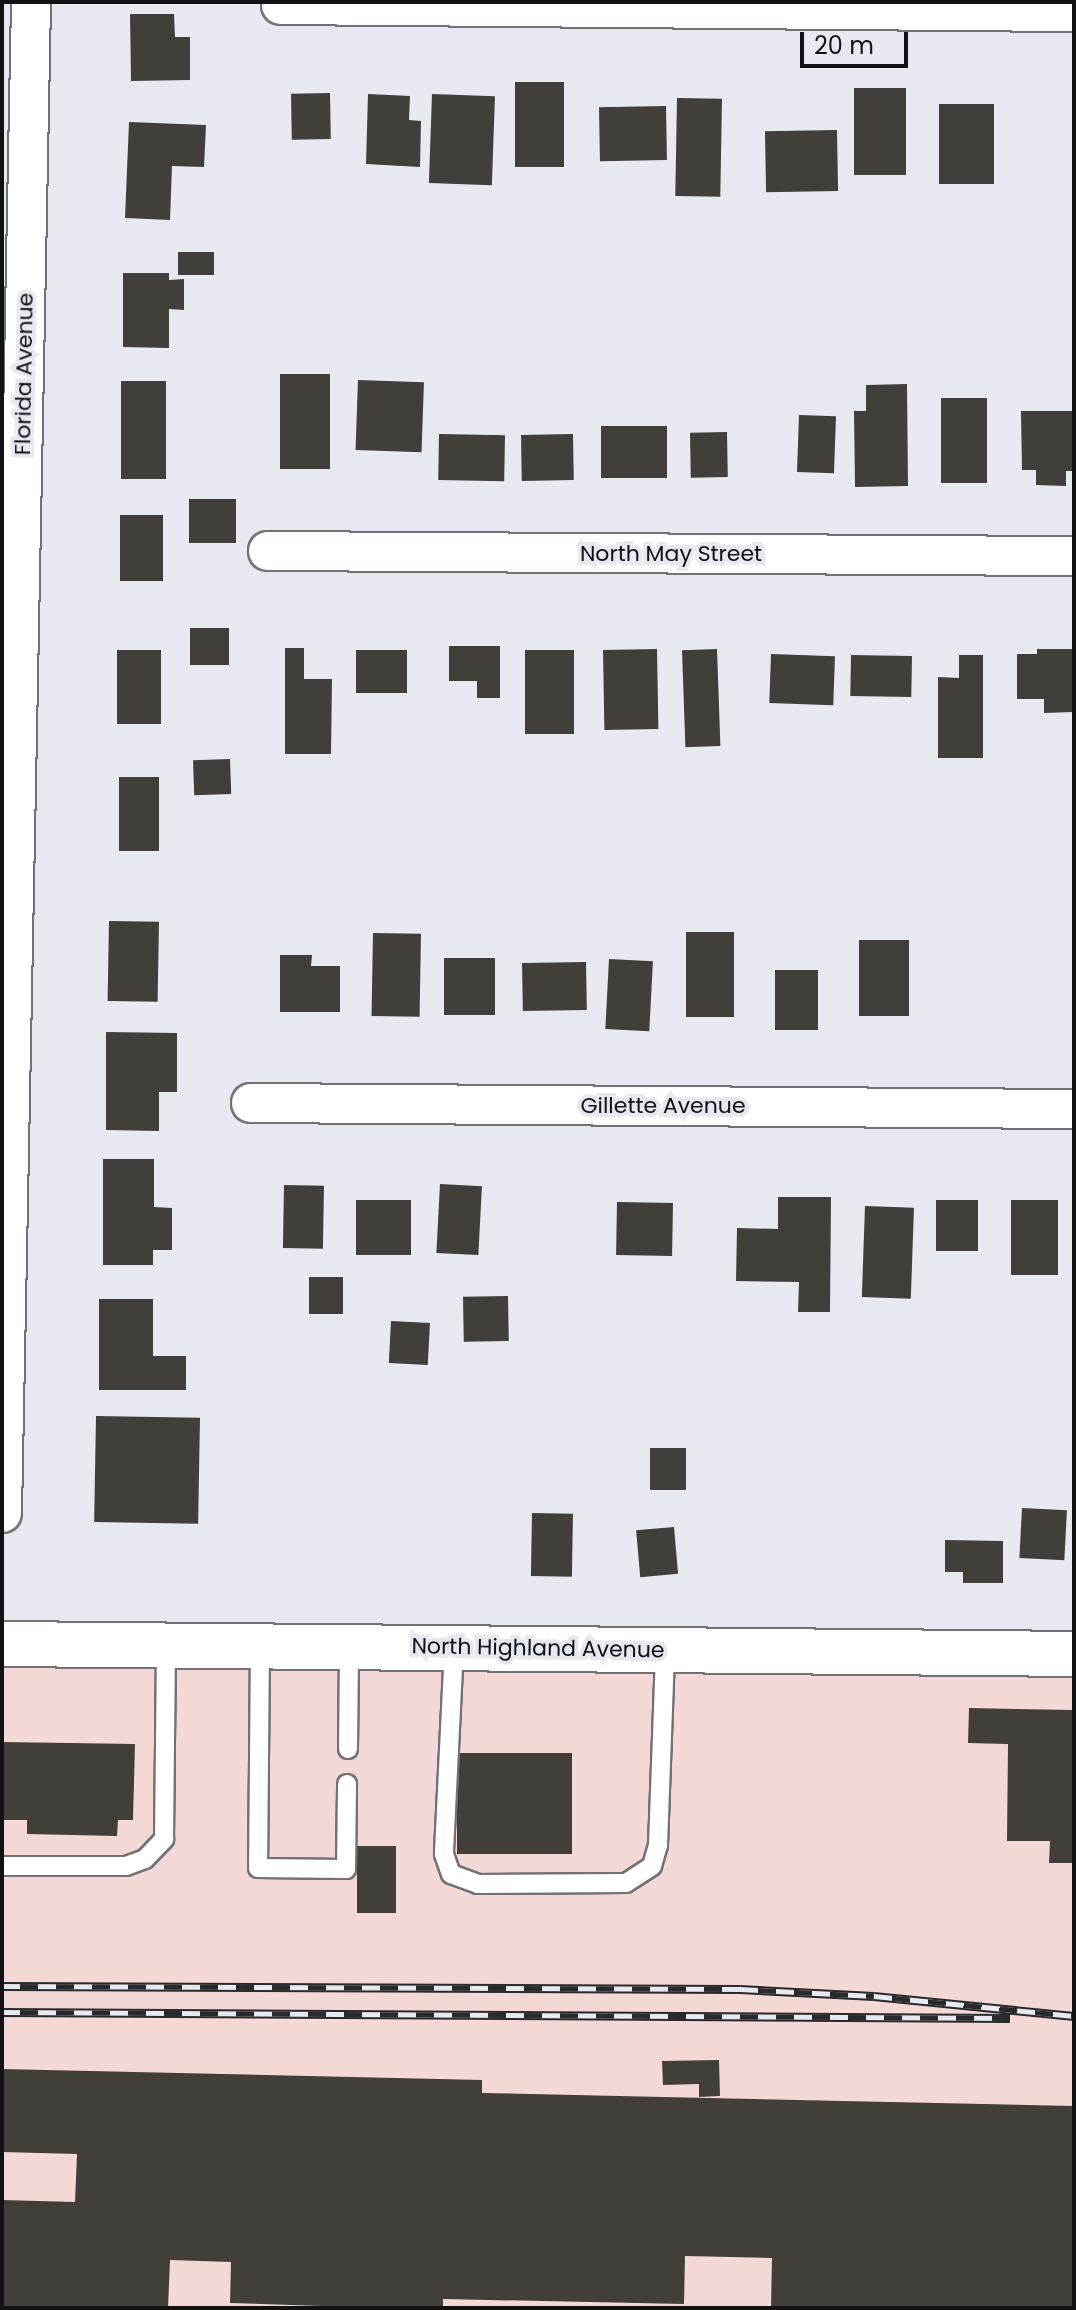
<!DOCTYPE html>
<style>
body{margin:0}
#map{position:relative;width:1076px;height:2310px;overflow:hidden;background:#e6e9f0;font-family:Poppins,sans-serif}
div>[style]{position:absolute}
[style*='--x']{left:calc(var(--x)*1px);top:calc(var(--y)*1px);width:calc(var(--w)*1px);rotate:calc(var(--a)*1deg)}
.industrial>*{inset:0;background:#f3d8d6;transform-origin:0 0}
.building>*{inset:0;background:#423f3a;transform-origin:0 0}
.roads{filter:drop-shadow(2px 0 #6f7277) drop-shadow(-2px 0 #6f7277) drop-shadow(0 2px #6f7277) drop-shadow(0 -2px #6f7277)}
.service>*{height:18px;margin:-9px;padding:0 9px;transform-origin:9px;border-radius:9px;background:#fff}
.minor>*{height:38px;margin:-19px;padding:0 19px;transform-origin:19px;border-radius:19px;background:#fff}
.tertiary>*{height:44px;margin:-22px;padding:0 22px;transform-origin:22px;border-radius:22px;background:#fff}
.rail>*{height:9px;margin-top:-4.5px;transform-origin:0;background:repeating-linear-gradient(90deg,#e6e9f0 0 18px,#282a2c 0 36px);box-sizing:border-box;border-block:2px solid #282a2c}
span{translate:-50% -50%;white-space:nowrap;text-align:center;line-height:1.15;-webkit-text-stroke:8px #e6e9f0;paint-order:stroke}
.street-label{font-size:22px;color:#101214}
.frame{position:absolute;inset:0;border:4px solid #101214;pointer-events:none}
.scale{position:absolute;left:800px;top:32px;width:108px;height:36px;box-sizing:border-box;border:4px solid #101214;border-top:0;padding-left:10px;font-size:24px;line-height:28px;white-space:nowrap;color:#101214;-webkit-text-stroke:6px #e6e9f0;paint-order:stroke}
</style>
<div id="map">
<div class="industrial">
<div style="left:1074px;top:1662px;width:646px;height:1072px;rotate:90deg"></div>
</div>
<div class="building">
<div style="clip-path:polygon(130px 14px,174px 14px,175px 37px,190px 37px,190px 80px,131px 81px)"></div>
<div style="left:564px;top:82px;width:85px;height:49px;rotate:90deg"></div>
<div style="left:854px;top:88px;width:52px;height:87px"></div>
<div style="left:330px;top:93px;width:46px;height:39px;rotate:89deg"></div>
<div style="clip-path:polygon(368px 94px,410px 96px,409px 120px,421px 121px,420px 167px,366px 164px)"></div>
<div style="left:432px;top:94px;width:63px;height:89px;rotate:2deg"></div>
<div style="left:677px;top:98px;width:45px;height:98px;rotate:1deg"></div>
<div style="left:939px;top:104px;width:55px;height:80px"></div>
<div style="left:666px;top:106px;width:54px;height:67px;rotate:89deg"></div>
<div style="clip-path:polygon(129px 122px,206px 125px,204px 167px,172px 166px,170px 220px,125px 218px)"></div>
<div style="left:837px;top:130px;width:61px;height:72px;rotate:89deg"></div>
<div style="left:178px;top:252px;width:36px;height:23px"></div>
<div style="clip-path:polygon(123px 273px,169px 273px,169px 280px,184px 279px,184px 310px,169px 309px,169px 348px,123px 347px)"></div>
<div style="left:280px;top:374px;width:50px;height:95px"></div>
<div style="left:358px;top:380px;width:66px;height:70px;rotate:2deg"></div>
<div style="left:121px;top:381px;width:45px;height:98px"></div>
<div style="clip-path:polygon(907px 384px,908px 486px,855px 487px,854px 411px,866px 411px,866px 385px)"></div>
<div style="left:941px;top:398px;width:46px;height:85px"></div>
<div style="clip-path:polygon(1021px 411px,1074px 411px,1074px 471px,1066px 471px,1066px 486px,1036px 485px,1036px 470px,1022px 470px)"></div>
<div style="left:799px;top:415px;width:37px;height:57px;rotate:2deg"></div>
<div style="left:601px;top:426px;width:66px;height:52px"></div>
<div style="left:727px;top:432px;width:45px;height:37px;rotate:89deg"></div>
<div style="left:439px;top:434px;width:66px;height:46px;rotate:1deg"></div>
<div style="left:573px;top:434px;width:46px;height:52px;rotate:89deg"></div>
<div style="left:189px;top:499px;width:47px;height:44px"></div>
<div style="left:120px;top:515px;width:43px;height:66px"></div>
<div style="left:229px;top:628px;width:37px;height:39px;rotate:90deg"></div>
<div style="clip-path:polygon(449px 646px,500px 646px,500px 698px,477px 698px,477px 681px,449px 681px)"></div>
<div style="clip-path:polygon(285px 648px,304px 648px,304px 679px,332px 679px,331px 754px,285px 754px)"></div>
<div style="left:657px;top:649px;width:80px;height:54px;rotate:89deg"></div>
<div style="left:717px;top:649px;width:97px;height:35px;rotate:88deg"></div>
<div style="clip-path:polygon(1037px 649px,1074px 649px,1074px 712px,1044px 713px,1044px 699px,1017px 699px,1017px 654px,1037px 654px)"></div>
<div style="left:117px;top:650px;width:44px;height:74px"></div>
<div style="left:356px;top:650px;width:51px;height:43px"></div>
<div style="left:525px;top:650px;width:49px;height:84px"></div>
<div style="left:771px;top:654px;width:64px;height:49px;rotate:2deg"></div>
<div style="left:851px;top:655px;width:61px;height:41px;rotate:1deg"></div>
<div style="clip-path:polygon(959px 655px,983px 655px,983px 758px,938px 758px,938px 677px,959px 678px)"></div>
<div style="left:230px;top:759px;width:35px;height:37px;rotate:88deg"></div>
<div style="left:119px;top:777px;width:40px;height:74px"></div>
<div style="left:109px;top:921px;width:50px;height:80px;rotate:1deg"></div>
<div style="left:686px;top:932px;width:48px;height:85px"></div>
<div style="left:373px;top:933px;width:48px;height:83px;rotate:1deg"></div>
<div style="left:859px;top:940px;width:50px;height:76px"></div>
<div style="clip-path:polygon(280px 955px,312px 955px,311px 966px,340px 966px,340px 1012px,280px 1012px)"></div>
<div style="left:444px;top:958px;width:51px;height:57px"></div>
<div style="left:609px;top:959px;width:44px;height:70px;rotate:3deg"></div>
<div style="left:586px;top:962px;width:48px;height:64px;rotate:89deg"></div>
<div style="left:775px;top:970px;width:43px;height:60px"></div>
<div style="clip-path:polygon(106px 1032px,177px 1033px,177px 1092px,159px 1092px,159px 1131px,106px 1130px)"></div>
<div style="clip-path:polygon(103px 1159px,154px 1159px,154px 1207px,172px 1208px,172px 1250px,153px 1250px,153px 1265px,103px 1265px)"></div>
<div style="left:440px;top:1184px;width:42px;height:69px;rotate:3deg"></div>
<div style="left:284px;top:1185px;width:40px;height:63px;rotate:1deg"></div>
<div style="clip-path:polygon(778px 1197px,831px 1197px,830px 1312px,798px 1312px,799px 1282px,736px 1281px,737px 1228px,778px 1229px)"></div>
<div style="left:356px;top:1200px;width:55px;height:55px"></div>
<div style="left:978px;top:1200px;width:51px;height:42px;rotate:90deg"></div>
<div style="left:1058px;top:1200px;width:75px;height:47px;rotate:90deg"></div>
<div style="left:617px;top:1202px;width:56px;height:53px;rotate:1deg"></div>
<div style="left:865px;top:1206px;width:49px;height:91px;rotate:2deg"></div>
<div style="left:309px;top:1277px;width:34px;height:37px"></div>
<div style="left:508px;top:1296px;width:45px;height:45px;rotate:89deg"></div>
<div style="clip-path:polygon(99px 1299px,153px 1299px,153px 1356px,186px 1356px,186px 1390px,99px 1390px)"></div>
<div style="left:391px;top:1321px;width:39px;height:42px;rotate:3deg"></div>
<div style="left:96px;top:1416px;width:104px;height:106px;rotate:1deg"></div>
<div style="left:686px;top:1448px;width:42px;height:36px;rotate:90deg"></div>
<div style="left:1022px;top:1508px;width:45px;height:50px;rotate:3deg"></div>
<div style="left:532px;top:1513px;width:41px;height:63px;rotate:1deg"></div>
<div style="left:674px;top:1527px;width:47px;height:38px;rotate:85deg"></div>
<div style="clip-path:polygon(945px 1540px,1003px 1541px,1003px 1583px,963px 1583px,963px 1572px,945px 1572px)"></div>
<div style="clip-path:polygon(969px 1708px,1074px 1710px,1074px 1863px,1049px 1863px,1050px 1841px,1007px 1841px,1008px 1744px,968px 1743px)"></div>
<div style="clip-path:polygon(2px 1742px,135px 1744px,133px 1820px,118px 1820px,117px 1836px,27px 1834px,27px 1820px,2px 1820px)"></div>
<div style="left:457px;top:1753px;width:115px;height:101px"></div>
<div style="left:357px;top:1846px;width:39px;height:67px"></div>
<div style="clip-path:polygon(719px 2060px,720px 2096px,699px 2097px,699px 2084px,663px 2085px,662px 2061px)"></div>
<div style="clip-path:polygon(2px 2069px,482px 2080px,482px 2093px,1074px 2106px,1074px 2308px,771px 2308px,772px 2258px,685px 2256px,684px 2304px,443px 2299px,443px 2308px,380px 2308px,230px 2303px,231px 2262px,170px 2260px,168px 2308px,2px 2308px,2px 2200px,75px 2202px,77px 2154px,2px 2152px)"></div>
</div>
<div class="roads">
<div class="service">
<div style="--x:260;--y:1645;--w:223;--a:90.5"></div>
<div style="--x:258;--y:1868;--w:88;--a:0.7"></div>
<div style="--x:346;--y:1869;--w:85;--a:-89.3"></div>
<div style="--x:454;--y:1647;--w:207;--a:92.8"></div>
<div style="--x:444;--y:1854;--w:21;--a:71"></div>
<div style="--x:451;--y:1874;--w:29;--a:20"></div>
<div style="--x:478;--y:1884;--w:148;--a:-0.4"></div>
<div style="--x:626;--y:1883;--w:31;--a:-33"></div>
<div style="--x:652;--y:1866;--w:22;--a:-74"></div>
<div style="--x:658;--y:1845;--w:195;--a:-87.9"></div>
<div style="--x:348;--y:1749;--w:103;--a:-89.4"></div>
<div style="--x:2;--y:1866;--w:124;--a:0"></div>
<div style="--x:126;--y:1866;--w:20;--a:-20"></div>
<div style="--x:145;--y:1859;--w:28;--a:-46"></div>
<div style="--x:164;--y:1839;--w:194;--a:-89.4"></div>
</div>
<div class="minor">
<div style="--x:281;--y:5;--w:793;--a:0.51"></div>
<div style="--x:268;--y:551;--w:806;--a:0.36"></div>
<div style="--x:251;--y:1103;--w:823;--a:0.42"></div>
<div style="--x:2;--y:1513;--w:1511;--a:-88.9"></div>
</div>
<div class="tertiary">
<div style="--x:2;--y:1644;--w:1072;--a:0.53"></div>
</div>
</div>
<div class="rail">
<div style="--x:2;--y:1986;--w:738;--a:0.23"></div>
<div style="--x:740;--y:1989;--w:134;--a:3"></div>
<div style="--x:874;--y:1996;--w:201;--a:5.7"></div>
<div style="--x:2;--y:2012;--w:1008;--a:0.34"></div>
</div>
<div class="street-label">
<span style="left:24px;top:374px;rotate:-89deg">Florida Avenue</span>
<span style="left:671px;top:554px">North May Street</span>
<span style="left:663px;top:1106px">Gillette Avenue</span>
<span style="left:538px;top:1648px;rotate:1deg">North Highland Avenue</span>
</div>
<div class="frame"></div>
<div class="scale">20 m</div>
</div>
